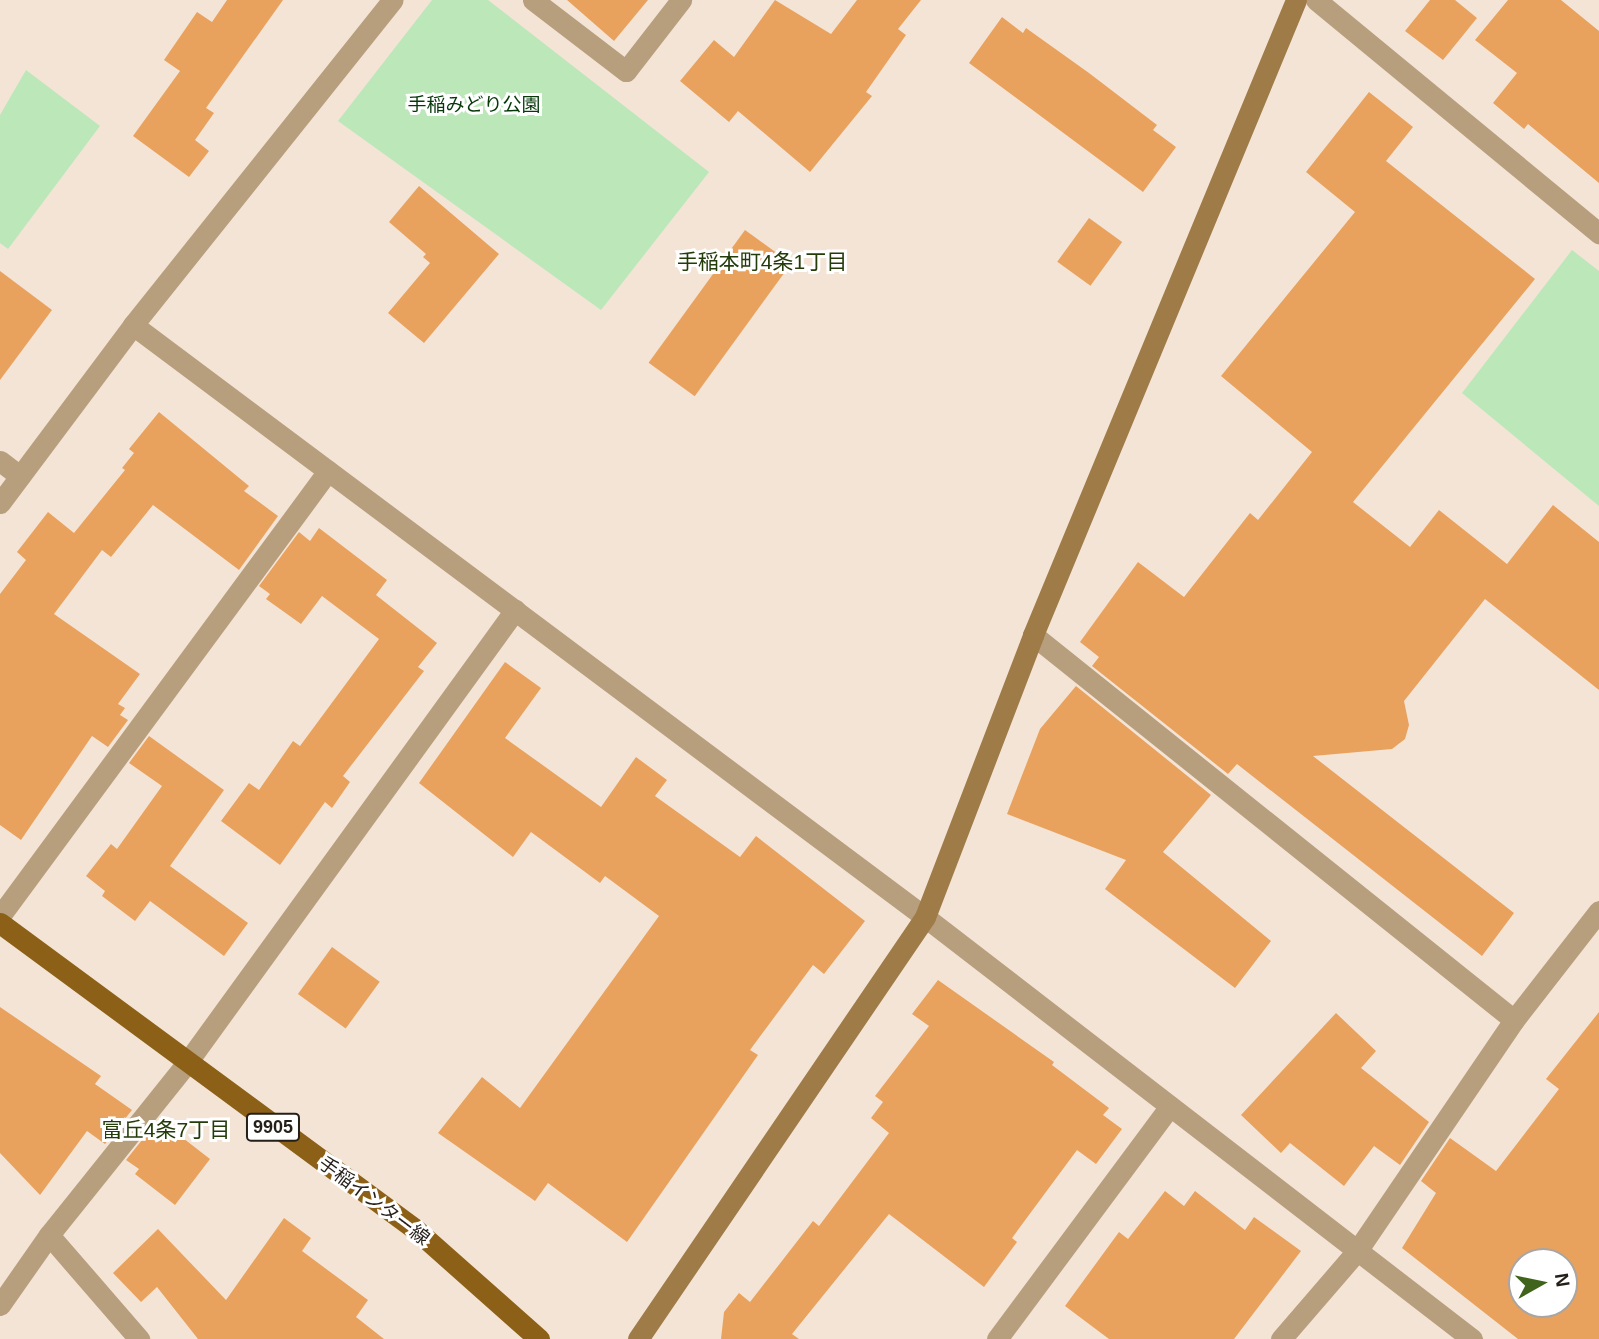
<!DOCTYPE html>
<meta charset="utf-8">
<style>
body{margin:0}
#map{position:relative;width:1599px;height:1339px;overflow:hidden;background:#f4e4d6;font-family:Arial,"Noto Sans JP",sans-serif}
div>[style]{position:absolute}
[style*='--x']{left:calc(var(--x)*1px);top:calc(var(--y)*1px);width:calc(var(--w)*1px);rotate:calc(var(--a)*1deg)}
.green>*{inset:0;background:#bbe7b9}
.building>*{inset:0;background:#e9a25e;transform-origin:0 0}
.street>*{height:21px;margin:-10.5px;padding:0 10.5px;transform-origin:10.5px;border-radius:10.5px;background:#b79f7e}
.secondary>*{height:21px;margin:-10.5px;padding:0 10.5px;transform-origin:10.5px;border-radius:10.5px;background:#9f7b48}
.primary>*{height:21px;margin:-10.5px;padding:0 10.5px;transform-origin:10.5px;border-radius:10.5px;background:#8c6117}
span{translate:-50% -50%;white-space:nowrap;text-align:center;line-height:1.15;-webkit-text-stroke:6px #fff;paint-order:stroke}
.shield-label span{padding:2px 5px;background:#fff;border:2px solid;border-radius:5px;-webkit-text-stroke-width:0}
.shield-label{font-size:18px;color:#251f1a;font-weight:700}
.park-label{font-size:19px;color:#06380a}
.street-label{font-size:19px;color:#251f1a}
.neighbourhood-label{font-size:21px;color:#243c09}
.north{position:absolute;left:1508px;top:1248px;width:70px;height:70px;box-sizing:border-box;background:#fff;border:2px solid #a8a5a3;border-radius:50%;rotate:81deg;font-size:19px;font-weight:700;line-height:28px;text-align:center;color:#251f1a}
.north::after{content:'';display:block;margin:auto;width:24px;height:32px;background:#41641c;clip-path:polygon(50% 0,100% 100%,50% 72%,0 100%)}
</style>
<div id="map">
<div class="green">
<div style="clip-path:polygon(432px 0,488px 0,709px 172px,601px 310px,338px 121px)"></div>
<div style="clip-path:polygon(26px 70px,100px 126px,8px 249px,0 243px,0 115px)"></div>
<div style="clip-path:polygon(1572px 250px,1599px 271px,1599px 506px,1462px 393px)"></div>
</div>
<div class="building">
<div style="clip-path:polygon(227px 0,283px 0,206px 108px,214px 113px,195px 140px,209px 151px,189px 177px,133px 136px,180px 71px,164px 60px,197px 12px,212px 22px)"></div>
<div style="clip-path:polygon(567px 0,648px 0,614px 41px)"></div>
<div style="clip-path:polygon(775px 0,831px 34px,857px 0,921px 0,898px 29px,906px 35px,866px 92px,872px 96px,810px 172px,738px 111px,729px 122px,680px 81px,714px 40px,734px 57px)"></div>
<div style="clip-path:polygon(1430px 0,1455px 0,1477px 18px,1443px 60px,1405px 31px)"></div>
<div style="clip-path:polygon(1508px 0,1561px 0,1599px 31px,1599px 183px,1528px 124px,1524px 129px,1493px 103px,1517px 73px,1475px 40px)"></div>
<div style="clip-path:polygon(1002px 17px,1023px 33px,1026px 28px,1089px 73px,1157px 125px,1153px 130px,1176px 147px,1143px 192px,969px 63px)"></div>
<div style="clip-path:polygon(1369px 92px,1413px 127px,1386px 161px,1535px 279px,1353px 502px,1410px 547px,1439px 510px,1507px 564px,1553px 505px,1599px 542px,1599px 690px,1485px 599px,1404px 701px,1409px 725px,1405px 739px,1392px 749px,1313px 756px,1514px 913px,1482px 956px,1237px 764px,1228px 774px,1092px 666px,1099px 657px,1080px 642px,1138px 562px,1184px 597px,1250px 513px,1258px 520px,1312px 452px,1221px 376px,1355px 212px,1306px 172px)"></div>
<div style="clip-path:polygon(419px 186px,499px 254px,424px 343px,388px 313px,430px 263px,423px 257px,426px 254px,389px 222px)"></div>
<div style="left:1089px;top:218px;width:41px;height:54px;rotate:36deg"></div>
<div style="left:745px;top:230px;width:57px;height:164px;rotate:36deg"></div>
<div style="clip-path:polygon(0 271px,52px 310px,0 380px)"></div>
<div style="clip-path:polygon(159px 412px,249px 486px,244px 491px,278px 516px,239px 570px,153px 505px,111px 557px,102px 550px,54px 614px,140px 674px,118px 704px,125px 708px,120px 715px,128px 720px,108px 747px,92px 736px,21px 840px,0 825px,0 594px,26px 560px,17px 552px,48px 512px,74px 533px,125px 470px,122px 468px,134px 453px,129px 449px)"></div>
<div style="clip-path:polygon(319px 528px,387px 580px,376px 595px,437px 643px,418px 667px,424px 671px,343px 776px,350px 782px,332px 808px,325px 802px,280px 865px,221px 821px,249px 783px,259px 790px,293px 741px,300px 746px,379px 639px,322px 596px,301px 624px,266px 599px,270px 594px,259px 586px,299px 532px,310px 541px)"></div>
<div style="clip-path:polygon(505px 662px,541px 688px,505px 738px,601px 807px,636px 757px,667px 780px,655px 796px,740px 857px,756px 836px,865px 921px,824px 974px,813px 965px,750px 1050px,758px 1055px,627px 1242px,548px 1183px,535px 1201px,438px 1133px,482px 1077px,520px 1108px,659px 916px,605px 876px,600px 883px,531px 832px,513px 857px,419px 783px)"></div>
<div style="clip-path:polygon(1076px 686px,1211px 795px,1163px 852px,1271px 941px,1235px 988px,1105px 889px,1126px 860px,1007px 814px,1040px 729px)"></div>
<div style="clip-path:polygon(149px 736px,224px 790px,170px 866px,248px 923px,224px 956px,150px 901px,135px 921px,102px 896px,105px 891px,86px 876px,111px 844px,117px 849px,162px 786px,129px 763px)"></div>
<div style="left:332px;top:947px;width:59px;height:58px;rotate:36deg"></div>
<div style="clip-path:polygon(938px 980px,1054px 1062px,1052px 1065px,1109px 1108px,1103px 1115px,1122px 1129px,1096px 1164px,1077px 1150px,1012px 1238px,1017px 1242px,984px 1287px,889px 1214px,792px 1334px,799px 1339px,721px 1339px,724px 1312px,739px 1293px,750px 1302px,813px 1221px,819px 1226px,889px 1133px,871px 1118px,883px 1102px,875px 1096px,929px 1026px,912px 1014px)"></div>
<div style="clip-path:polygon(0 1007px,101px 1076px,95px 1084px,132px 1110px,105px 1144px,87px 1131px,40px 1195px,0 1153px)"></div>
<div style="clip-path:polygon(evenodd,1599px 1012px,1599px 1339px,1518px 1339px,1402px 1248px,1436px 1193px,1421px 1181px,1450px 1138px,1496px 1171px,1559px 1089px,1546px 1079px,1599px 1012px,1522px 1262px,1564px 1262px,1564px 1304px,1522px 1304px,1522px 1262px)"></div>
<div style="clip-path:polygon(1336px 1013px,1376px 1051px,1361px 1068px,1429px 1122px,1400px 1165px,1374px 1146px,1344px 1186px,1290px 1143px,1281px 1153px,1241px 1115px)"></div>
<div style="clip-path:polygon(154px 1125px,166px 1133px,170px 1128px,210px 1159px,175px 1205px,135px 1174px,139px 1169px,126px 1160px)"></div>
<div style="clip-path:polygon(1165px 1191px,1184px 1206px,1195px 1191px,1245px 1230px,1254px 1217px,1301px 1251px,1234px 1339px,1109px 1339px,1065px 1306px,1119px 1232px,1128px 1239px)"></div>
<div style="clip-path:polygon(284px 1218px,311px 1238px,302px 1251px,368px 1300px,356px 1317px,384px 1339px,198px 1339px,157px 1287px,141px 1302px,113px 1273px,158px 1229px,226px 1300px)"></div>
</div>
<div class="street">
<div style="--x:533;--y:0;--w:117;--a:37.4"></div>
<div style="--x:626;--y:71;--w:90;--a:-52.2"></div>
<div style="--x:1316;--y:0;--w:367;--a:39.5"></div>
<div style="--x:133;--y:325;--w:989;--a:36.78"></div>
<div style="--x:925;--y:917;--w:691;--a:37.65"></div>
<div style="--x:0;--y:461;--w:25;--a:37"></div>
<div style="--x:0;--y:503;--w:222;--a:-53.2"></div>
<div style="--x:133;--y:325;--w:416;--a:-51.4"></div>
<div style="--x:1033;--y:635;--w:616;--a:38.67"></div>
<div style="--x:0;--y:916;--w:553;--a:-53.61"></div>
<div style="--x:49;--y:1235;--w:138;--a:49.1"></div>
<div style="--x:0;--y:1305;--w:85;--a:-55"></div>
<div style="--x:49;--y:1235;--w:219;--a:-51.3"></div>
<div style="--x:186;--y:1064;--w:561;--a:-54.07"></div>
<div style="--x:997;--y:1339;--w:290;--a:-53.4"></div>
<div style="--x:1281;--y:1339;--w:116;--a:-49.2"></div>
<div style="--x:1357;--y:1251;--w:279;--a:-55.8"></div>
<div style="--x:1514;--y:1020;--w:138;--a:-52.1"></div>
</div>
<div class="secondary">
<div style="--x:638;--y:1339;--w:510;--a:-55.78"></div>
<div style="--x:925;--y:917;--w:302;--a:-69"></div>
<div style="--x:1033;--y:635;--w:687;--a:-67.5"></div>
</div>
<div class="primary">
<div style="--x:0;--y:923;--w:516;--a:36.4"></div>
<div style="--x:415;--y:1229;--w:166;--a:41.6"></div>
</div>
<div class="shield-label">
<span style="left:273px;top:1127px">9905</span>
</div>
<div class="park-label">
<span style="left:474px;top:105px">手稲みどり公園</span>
</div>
<div class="street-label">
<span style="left:374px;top:1201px;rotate:37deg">手稲インター線</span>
</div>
<div class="neighbourhood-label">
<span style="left:762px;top:262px">手稲本町4条1丁目</span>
<span style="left:166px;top:1130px">富丘4条7丁目</span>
</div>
<div class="north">N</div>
</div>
